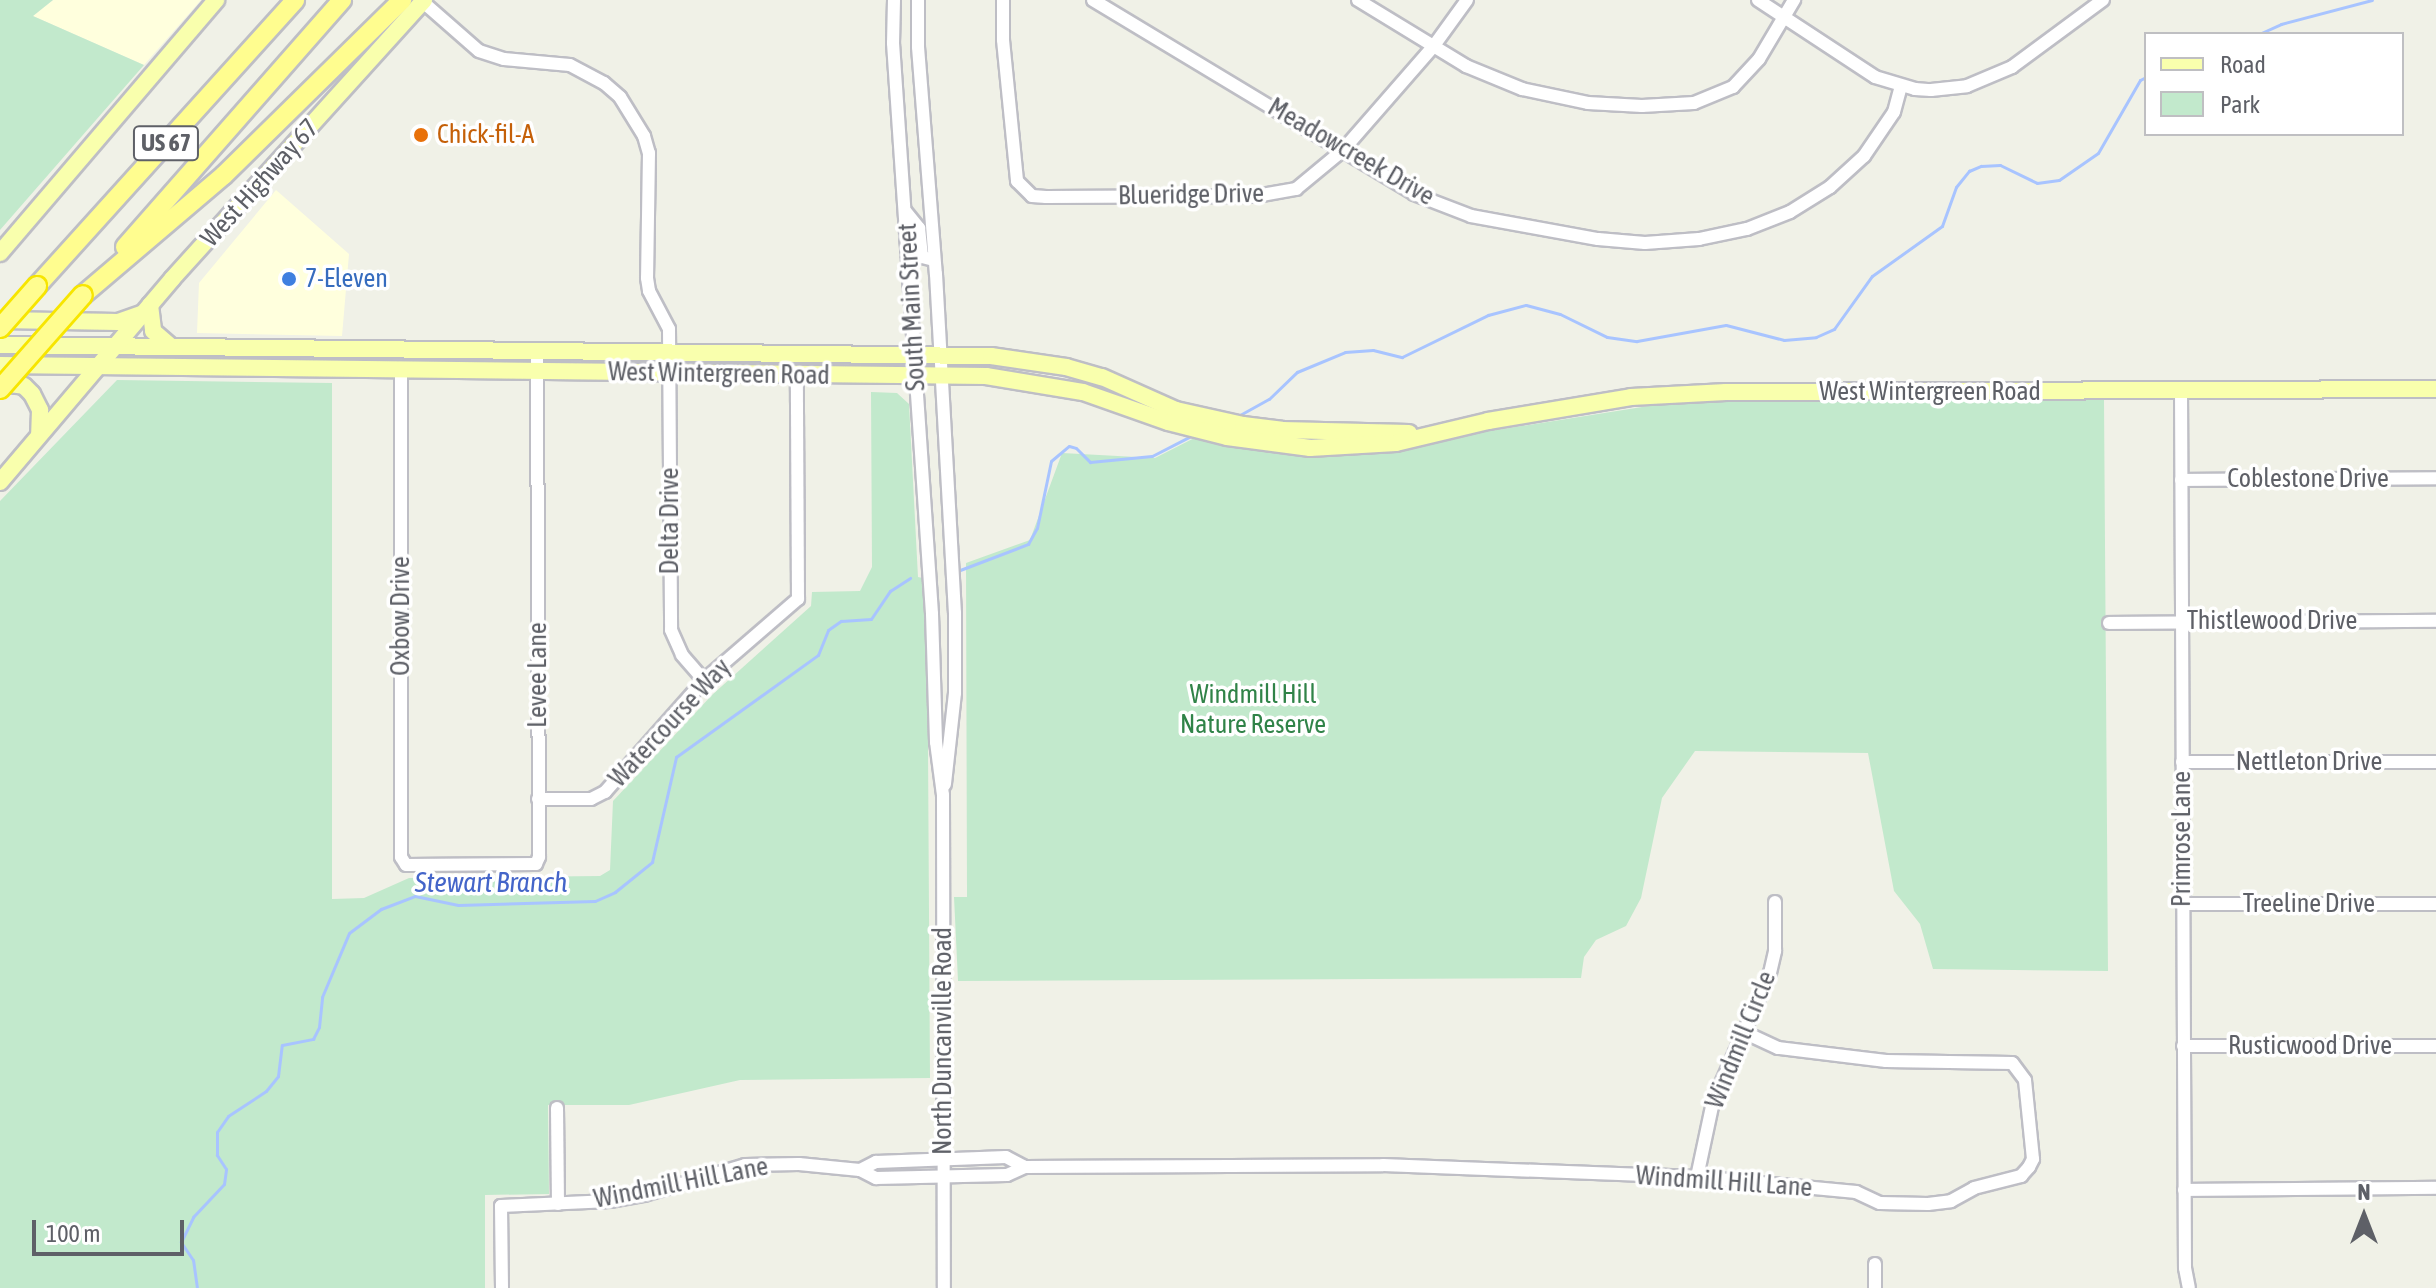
<!DOCTYPE html>
<style>
body{margin:0}
#map{position:relative;width:2436px;height:1288px;overflow:hidden;background:#f0f1e7;font-family:"Asap Condensed",sans-serif}
div>[style]{position:absolute}
[style*='--x']{left:calc(var(--x)*1px);top:calc(var(--y)*1px);width:calc(var(--w)*1px);rotate:calc(var(--a)*1deg)}
.commercial>*{inset:0;background:#ffd}
.green>*{inset:0;background:#c2e9cc}
.stream>*{height:3px;margin:-1.5px;padding:0 1.5px;transform-origin:1.5px;border-radius:1.5px;background:#a8c4ff}
.roads{filter:drop-shadow(2px 0 #bebec5) drop-shadow(-2px 0 #bebec5) drop-shadow(0 2px #bebec5) drop-shadow(0 -2px #bebec5)}
.minor>*{height:12px;margin:-6px;padding:0 6px;transform-origin:6px;border-radius:6px;background:#fff}
.major>*{height:16px;margin:-8px;padding:0 8px;transform-origin:8px;border-radius:8px;background:#f9ffad}
.highway>*{height:18px;margin:-9px;padding:0 9px;transform-origin:9px;border-radius:9px;background:#fffd8f}
.bridges{filter:drop-shadow(2px 0 #f7e500) drop-shadow(-2px 0 #f7e500) drop-shadow(0 2px #f7e500) drop-shadow(0 -2px #f7e500)}
.highway-bridge>*{height:18px;margin:-9px;padding:0 9px;transform-origin:9px;border-radius:9px;background:#fffd8f}
.dots>*{width:22px;height:22px;translate:-50% -50%;box-sizing:border-box;border:4px solid #fff;border-radius:50%}
span{translate:-50% -50%;white-space:nowrap;text-align:center;line-height:1.15;-webkit-text-stroke:7px #fff;paint-order:stroke}
.shield-label span{padding:2px 6px;background:#fff;border:2px solid;border-radius:6px;-webkit-text-stroke-width:0}
.shield-label{font-size:24px;color:#5e6067;font-weight:700}
.food-label{font-size:26px;color:#c56008}
.left{translate:0 -50%;text-align:left}
.street-label{font-size:26px;color:#5e6067}
.shop-label{font-size:26px;color:#366cbe}
.park-label{font-size:26px;color:#308348}
.water-label{font-size:28px;color:#4465c9;font-style:italic}
.legend{position:absolute;left:2144px;top:32px;width:260px;height:104px;box-sizing:border-box;background:#fff;border:2px solid #bfbfc2;margin:0;padding:10px 14px;list-style:none;font-size:24px;color:#5e6067}
.legend li{display:flex;align-items:center;gap:16px;height:40px}
.legend b{width:40px;border:2px solid #bfbfc2}
.north{position:absolute;left:2324px;top:1176px;width:80px;height:80px;-webkit-text-stroke:6px #fff;paint-order:stroke;rotate:0deg;font-size:22px;font-weight:700;line-height:32px;text-align:center;color:#5e6067}
.north::after{content:'';display:block;margin:auto;width:28px;height:36px;background:#5e6067;clip-path:polygon(50% 0,100% 100%,50% 72%,0 100%)}
.scale{position:absolute;left:32px;top:1220px;width:152px;height:36px;box-sizing:border-box;border:4px solid #5e6067;border-top:0;padding-left:10px;font-size:24px;line-height:28px;white-space:nowrap;color:#5e6067;-webkit-text-stroke:6px #fff;paint-order:stroke}
</style>
<div id="map">
<div class="commercial">
<div style="clip-path:polygon(53px 0,201px 0,144px 65px,33px 16px)"></div>
<div style="clip-path:polygon(276px 190px,349px 254px,342px 336px,197px 333px,199px 283px)"></div>
</div>
<div class="green">
<div style="clip-path:polygon(0 0,53px 0,33px 16px,144px 65px,0 230px)"></div>
<div style="clip-path:polygon(117px 380px,332px 383px,332px 899px,364px 898px,409px 878px,600px 876px,610px 870px,613px 801px,712px 695px,811px 606px,812px 592px,860px 591px,872px 567px,871px 392px,897px 393px,909px 404px,918px 577px,927px 579px,930px 1078px,740px 1080px,629px 1105px,548px 1105px,549px 1194px,485px 1195px,485px 1288px,0 1288px,0 501px)"></div>
<div style="clip-path:polygon(1686px 400px,2104px 400px,2108px 971px,1933px 969px,1920px 924px,1894px 891px,1868px 753px,1695px 751px,1662px 798px,1641px 898px,1626px 926px,1596px 940px,1584px 957px,1581px 978px,958px 981px,954px 897px,967px 897px,966px 563px,1030px 540px,1062px 453px,1155px 458px,1214px 428px,1304px 445px,1383px 448px)"></div>
</div>
<div class="stream">
<div style="--x:2259;--y:34;--w:24;--a:-24"></div>
<div style="--x:2281;--y:24;--w:94;--a:-14.8"></div>
<div style="--x:1238;--y:416;--w:35;--a:-29"></div>
<div style="--x:1269;--y:399;--w:39;--a:-44"></div>
<div style="--x:1297;--y:372;--w:52;--a:-22.6"></div>
<div style="--x:1345;--y:352;--w:28;--a:-4"></div>
<div style="--x:1373;--y:350;--w:30;--a:14"></div>
<div style="--x:1402;--y:357;--w:96;--a:-26"></div>
<div style="--x:1488;--y:315;--w:39;--a:-15"></div>
<div style="--x:1526;--y:305;--w:35;--a:15"></div>
<div style="--x:1560;--y:314;--w:52;--a:26.1"></div>
<div style="--x:1607;--y:337;--w:30;--a:8"></div>
<div style="--x:1637;--y:341;--w:90;--a:-10.2"></div>
<div style="--x:1726;--y:325;--w:60;--a:14.5"></div>
<div style="--x:1784;--y:340;--w:32;--a:-5"></div>
<div style="--x:1816;--y:337;--w:20;--a:-24"></div>
<div style="--x:1834;--y:329;--w:65;--a:-54.4"></div>
<div style="--x:1872;--y:276;--w:86;--a:-35.5"></div>
<div style="--x:1942;--y:226;--w:41;--a:-70.3"></div>
<div style="--x:1956;--y:187;--w:21;--a:-51"></div>
<div style="--x:1969;--y:171;--w:13;--a:-23"></div>
<div style="--x:1981;--y:166;--w:19;--a:-3"></div>
<div style="--x:2000;--y:165;--w:41;--a:25.9"></div>
<div style="--x:2037;--y:183;--w:22;--a:-8"></div>
<div style="--x:2059;--y:180;--w:47;--a:-34.7"></div>
<div style="--x:2098;--y:153;--w:84;--a:-60.1"></div>
<div style="--x:2140;--y:80;--w:7;--a:-27"></div>
<div style="--x:960;--y:570;--w:73;--a:-20.9"></div>
<div style="--x:1028;--y:544;--w:18;--a:-61"></div>
<div style="--x:1037;--y:528;--w:68;--a:-78.2"></div>
<div style="--x:1051;--y:461;--w:23;--a:-40"></div>
<div style="--x:1069;--y:446;--w:7;--a:16"></div>
<div style="--x:1076;--y:448;--w:20;--a:45"></div>
<div style="--x:1090;--y:462;--w:62;--a:-5.5"></div>
<div style="--x:1152;--y:456;--w:44;--a:-27.1"></div>
<div style="--x:197;--y:1288;--w:28;--a:-98"></div>
<div style="--x:193;--y:1260;--w:22;--a:-124"></div>
<div style="--x:181;--y:1242;--w:28;--a:-64"></div>
<div style="--x:193;--y:1217;--w:45;--a:-46.8"></div>
<div style="--x:224;--y:1184;--w:15;--a:-82"></div>
<div style="--x:226;--y:1169;--w:17;--a:-123"></div>
<div style="--x:217;--y:1155;--w:23;--a:-90"></div>
<div style="--x:217;--y:1132;--w:19;--a:-55"></div>
<div style="--x:228;--y:1116;--w:45;--a:-33.3"></div>
<div style="--x:266;--y:1091;--w:19;--a:-51"></div>
<div style="--x:278;--y:1076;--w:31;--a:-83"></div>
<div style="--x:282;--y:1045;--w:32;--a:-11"></div>
<div style="--x:313;--y:1039;--w:13;--a:-63"></div>
<div style="--x:319;--y:1027;--w:30;--a:-84"></div>
<div style="--x:322;--y:997;--w:69;--a:-67.1"></div>
<div style="--x:349;--y:933;--w:40;--a:-37"></div>
<div style="--x:381;--y:909;--w:36;--a:-21"></div>
<div style="--x:415;--y:896;--w:44;--a:11.8"></div>
<div style="--x:458;--y:905;--w:137;--a:-1.7"></div>
<div style="--x:595;--y:901;--w:22;--a:-24"></div>
<div style="--x:615;--y:892;--w:48;--a:-39"></div>
<div style="--x:652;--y:862;--w:108;--a:-77.1"></div>
<div style="--x:676;--y:757;--w:175;--a:-35.7"></div>
<div style="--x:818;--y:655;--w:27;--a:-68"></div>
<div style="--x:828;--y:630;--w:16;--a:-35"></div>
<div style="--x:841;--y:621;--w:30;--a:-4"></div>
<div style="--x:871;--y:619;--w:34;--a:-56"></div>
<div style="--x:890;--y:591;--w:24;--a:-33"></div>
</div>
<div class="roads">
<div class="minor">
<div style="--x:894;--y:0;--w:43;--a:91.3"></div>
<div style="--x:893;--y:43;--w:572;--a:86.09"></div>
<div style="--x:932;--y:614;--w:128;--a:88.2"></div>
<div style="--x:936;--y:742;--w:53;--a:82.5"></div>
<div style="--x:943;--y:795;--w:493;--a:89.9"></div>
<div style="--x:918;--y:0;--w:47;--a:90"></div>
<div style="--x:918;--y:47;--w:228;--a:85.5"></div>
<div style="--x:936;--y:274;--w:340;--a:86.8"></div>
<div style="--x:955;--y:613;--w:80;--a:90"></div>
<div style="--x:955;--y:693;--w:92;--a:96.3"></div>
<div style="--x:1003;--y:0;--w:40;--a:90"></div>
<div style="--x:1003;--y:40;--w:142;--a:84.3"></div>
<div style="--x:1017;--y:181;--w:21;--a:45"></div>
<div style="--x:1032;--y:196;--w:14;--a:4"></div>
<div style="--x:1046;--y:197;--w:210;--a:-0.3"></div>
<div style="--x:1256;--y:196;--w:41;--a:-9.9"></div>
<div style="--x:1296;--y:189;--w:61;--a:-39.7"></div>
<div style="--x:1343;--y:150;--w:137;--a:-48.9"></div>
<div style="--x:1433;--y:47;--w:58;--a:-54.1"></div>
<div style="--x:1093;--y:0;--w:375;--a:31.1"></div>
<div style="--x:1414;--y:194;--w:61;--a:21.1"></div>
<div style="--x:1471;--y:216;--w:129;--a:10.3"></div>
<div style="--x:1598;--y:239;--w:47;--a:4.9"></div>
<div style="--x:1645;--y:243;--w:54;--a:-4.2"></div>
<div style="--x:1699;--y:239;--w:49;--a:-11.8"></div>
<div style="--x:1747;--y:229;--w:46;--a:-21.6"></div>
<div style="--x:1790;--y:212;--w:47;--a:-32"></div>
<div style="--x:1830;--y:187;--w:46;--a:-42.4"></div>
<div style="--x:1864;--y:156;--w:53;--a:-55.7"></div>
<div style="--x:1894;--y:112;--w:27;--a:-75"></div>
<div style="--x:1358;--y:0;--w:127;--a:31.4"></div>
<div style="--x:1466;--y:66;--w:61;--a:22.3"></div>
<div style="--x:1522;--y:89;--w:67;--a:12"></div>
<div style="--x:1588;--y:103;--w:54;--a:3.2"></div>
<div style="--x:1642;--y:106;--w:52;--a:-3.3"></div>
<div style="--x:1694;--y:103;--w:42;--a:-22.3"></div>
<div style="--x:1733;--y:87;--w:38;--a:-47"></div>
<div style="--x:1759;--y:59;--w:69;--a:-59.3"></div>
<div style="--x:1758;--y:0;--w:140;--a:33.3"></div>
<div style="--x:1875;--y:77;--w:42;--a:16.7"></div>
<div style="--x:1915;--y:89;--w:16;--a:4"></div>
<div style="--x:1931;--y:90;--w:36;--a:-6"></div>
<div style="--x:1967;--y:86;--w:49;--a:-22.9"></div>
<div style="--x:2012;--y:67;--w:113;--a:-36.4"></div>
<div style="--x:423;--y:2;--w:74;--a:41.2"></div>
<div style="--x:479;--y:51;--w:26;--a:18"></div>
<div style="--x:504;--y:59;--w:66;--a:5.2"></div>
<div style="--x:570;--y:65;--w:38;--a:28"></div>
<div style="--x:604;--y:83;--w:21;--a:41"></div>
<div style="--x:620;--y:97;--w:46;--a:58.4"></div>
<div style="--x:644;--y:136;--w:18;--a:74"></div>
<div style="--x:649;--y:153;--w:125;--a:90.9"></div>
<div style="--x:647;--y:278;--w:13;--a:81"></div>
<div style="--x:649;--y:291;--w:43;--a:62.2"></div>
<div style="--x:669;--y:329;--w:301;--a:89.6"></div>
<div style="--x:671;--y:630;--w:27;--a:66"></div>
<div style="--x:682;--y:655;--w:33;--a:49"></div>
<div style="--x:906;--y:212;--w:21;--a:51"></div>
<div style="--x:919;--y:228;--w:29;--a:84"></div>
<div style="--x:922;--y:257;--w:12;--a:14"></div>
<div style="--x:401;--y:371;--w:486;--a:90"></div>
<div style="--x:401;--y:857;--w:9;--a:58"></div>
<div style="--x:406;--y:865;--w:130;--a:-0.4"></div>
<div style="--x:536;--y:864;--w:8;--a:-67"></div>
<div style="--x:539;--y:857;--w:507;--a:-90.23"></div>
<div style="--x:2181;--y:389;--w:879;--a:89.74"></div>
<div style="--x:2185;--y:1268;--w:20;--a:79"></div>
<div style="--x:2181;--y:480;--w:255;--a:-0.4"></div>
<div style="--x:2109;--y:623;--w:327;--a:-0.4"></div>
<div style="--x:2182;--y:762;--w:254;--a:0"></div>
<div style="--x:538;--y:799;--w:53;--a:0"></div>
<div style="--x:591;--y:799;--w:16;--a:-27"></div>
<div style="--x:605;--y:792;--w:149;--a:-48.5"></div>
<div style="--x:704;--y:680;--w:124;--a:-40.8"></div>
<div style="--x:798;--y:599;--w:224;--a:-90.3"></div>
<div style="--x:2182;--y:904;--w:254;--a:0"></div>
<div style="--x:2183;--y:1046;--w:253;--a:0"></div>
<div style="--x:557;--y:1108;--w:96;--a:89.4"></div>
<div style="--x:860;--y:1170;--w:18;--a:-27"></div>
<div style="--x:876;--y:1162;--w:130;--a:-2.2"></div>
<div style="--x:1006;--y:1157;--w:21;--a:28"></div>
<div style="--x:1697;--y:1177;--w:77;--a:-78"></div>
<div style="--x:1713;--y:1102;--w:141;--a:-66.2"></div>
<div style="--x:1770;--y:973;--w:23;--a:-77"></div>
<div style="--x:1775;--y:951;--w:49;--a:-90"></div>
<div style="--x:2184;--y:1190;--w:252;--a:-0.5"></div>
<div style="--x:1875;--y:1264;--w:24;--a:90"></div>
<div style="--x:502;--y:1288;--w:82;--a:-90.7"></div>
<div style="--x:501;--y:1206;--w:109;--a:-2.6"></div>
<div style="--x:610;--y:1201;--w:35;--a:-10"></div>
<div style="--x:644;--y:1195;--w:105;--a:-16.5"></div>
<div style="--x:745;--y:1165;--w:54;--a:-1.1"></div>
<div style="--x:799;--y:1164;--w:61;--a:5.6"></div>
<div style="--x:860;--y:1170;--w:18;--a:27"></div>
<div style="--x:876;--y:1178;--w:131;--a:-1.3"></div>
<div style="--x:1007;--y:1175;--w:20;--a:-24"></div>
<div style="--x:1025;--y:1167;--w:358;--a:-0.3"></div>
<div style="--x:1383;--y:1165;--w:314;--a:2.2"></div>
<div style="--x:1697;--y:1177;--w:160;--a:5.4"></div>
<div style="--x:1856;--y:1192;--w:26;--a:25"></div>
<div style="--x:1880;--y:1203;--w:48;--a:1.2"></div>
<div style="--x:1928;--y:1204;--w:23;--a:-7"></div>
<div style="--x:1951;--y:1201;--w:26;--a:-29"></div>
<div style="--x:1974;--y:1188;--w:49;--a:-14.3"></div>
<div style="--x:2021;--y:1176;--w:12;--a:-48"></div>
<div style="--x:2029;--y:1167;--w:9;--a:-63"></div>
<div style="--x:2033;--y:1159;--w:79;--a:-95.8"></div>
<div style="--x:2025;--y:1080;--w:21;--a:-127"></div>
<div style="--x:2012;--y:1063;--w:126;--a:-179.1"></div>
<div style="--x:1886;--y:1061;--w:109;--a:-173.1"></div>
<div style="--x:1778;--y:1048;--w:38;--a:-155"></div>
</div>
<div class="major">
<div style="--x:0;--y:253;--w:333;--a:-49.5"></div>
<div style="--x:150;--y:305;--w:26;--a:83"></div>
<div style="--x:153;--y:331;--w:23;--a:41"></div>
<div style="--x:0;--y:320;--w:118;--a:1"></div>
<div style="--x:118;--y:322;--w:24;--a:-19"></div>
<div style="--x:0;--y:345;--w:991;--a:0.64"></div>
<div style="--x:991;--y:356;--w:76;--a:8.3"></div>
<div style="--x:1066;--y:367;--w:37;--a:16"></div>
<div style="--x:1102;--y:377;--w:81;--a:24"></div>
<div style="--x:1176;--y:410;--w:69;--a:12.6"></div>
<div style="--x:1243;--y:425;--w:39;--a:7"></div>
<div style="--x:1282;--y:430;--w:127;--a:1.4"></div>
<div style="--x:0;--y:365;--w:986;--a:0.64"></div>
<div style="--x:986;--y:376;--w:98;--a:9.4"></div>
<div style="--x:1083;--y:392;--w:90;--a:19.4"></div>
<div style="--x:1168;--y:422;--w:61;--a:14.3"></div>
<div style="--x:1227;--y:437;--w:84;--a:7.5"></div>
<div style="--x:1310;--y:448;--w:86;--a:-3.3"></div>
<div style="--x:1396;--y:443;--w:95;--a:-13.4"></div>
<div style="--x:1488;--y:421;--w:145;--a:-9.5"></div>
<div style="--x:1631;--y:397;--w:95;--a:-3"></div>
<div style="--x:1726;--y:392;--w:710;--a:-0.24"></div>
<div style="--x:0;--y:383;--w:24;--a:7"></div>
<div style="--x:24;--y:386;--w:11;--a:45"></div>
<div style="--x:32;--y:394;--w:18;--a:63"></div>
<div style="--x:40;--y:410;--w:24;--a:92"></div>
<div style="--x:0;--y:482;--w:266;--a:-49.7"></div>
<div style="--x:172;--y:279;--w:376;--a:-47.9"></div>
</div>
<div class="highway">
<div style="--x:125;--y:247;--w:329;--a:-48.7"></div>
<div style="--x:37;--y:286;--w:385;--a:-47.9"></div>
<div style="--x:83;--y:295;--w:185;--a:-40.4"></div>
<div style="--x:224;--y:175;--w:250;--a:-44.5"></div>
</div>
</div>
<div class="bridges">
<div class="highway-bridge">
<div style="--x:0;--y:328;--w:56;--a:-48.6"></div>
<div style="--x:0;--y:389;--w:125;--a:-48.6"></div>
</div>
</div>
<div class="dots">
<div style="left:421px;top:135px;background:#e8710a"></div>
<div style="left:289px;top:279px;background:#3f7fe0"></div>
</div>
<div class="shield-label">
<span style="left:166px;top:143px">US 67</span>
</div>
<div class="food-label">
<span class="left" style="left:437px;top:135px">Chick-fil-A</span>
</div>
<div class="street-label">
<span style="left:1351px;top:152px;rotate:30deg">Meadowcreek Drive</span>
<span style="left:260px;top:183px;rotate:-48deg">West Highway 67</span>
<span style="left:1191px;top:195px;rotate:-1deg">Blueridge Drive</span>
<span style="left:912px;top:307px;rotate:-93deg">South Main Street</span>
<span style="left:719px;top:374px;rotate:1deg">West Wintergreen Road</span>
<span style="left:1930px;top:392px">West Wintergreen Road</span>
<span style="left:2308px;top:479px">Coblestone Drive</span>
<span style="left:670px;top:521px;rotate:-90deg">Delta Drive</span>
<span style="left:401px;top:616px;rotate:-90deg">Oxbow Drive</span>
<span style="left:2272px;top:621px">Thistlewood Drive</span>
<span style="left:538px;top:675px;rotate:-90deg">Levee Lane</span>
<span style="left:670px;top:723px;rotate:-47deg">Watercourse Way</span>
<span style="left:2309px;top:762px">Nettleton Drive</span>
<span style="left:2182px;top:839px;rotate:-90deg">Primrose Lane</span>
<span style="left:2309px;top:904px">Treeline Drive</span>
<span style="left:1741px;top:1040px;rotate:-68deg">Windmill Circle</span>
<span style="left:943px;top:1041px;rotate:-90deg">North Duncanville Road</span>
<span style="left:2310px;top:1046px">Rusticwood Drive</span>
<span style="left:1724px;top:1182px;rotate:4deg">Windmill Hill Lane</span>
<span style="left:681px;top:1183px;rotate:-11deg">Windmill Hill Lane</span>
</div>
<div class="shop-label">
<span class="left" style="left:305px;top:279px">7-Eleven</span>
</div>
<div class="park-label">
<span style="left:1253px;top:710px">Windmill Hill<br>Nature Reserve</span>
</div>
<div class="water-label">
<span style="left:491px;top:882px">Stewart Branch</span>
</div>
<ul class="legend">
<li><b style="height:10px;background:#f9ffad"></b>Road</li>
<li><b style="height:22px;background:#c2e9cc"></b>Park</li>
</ul>
<div class="north">N</div>
<div class="scale">100 m</div>
</div>
